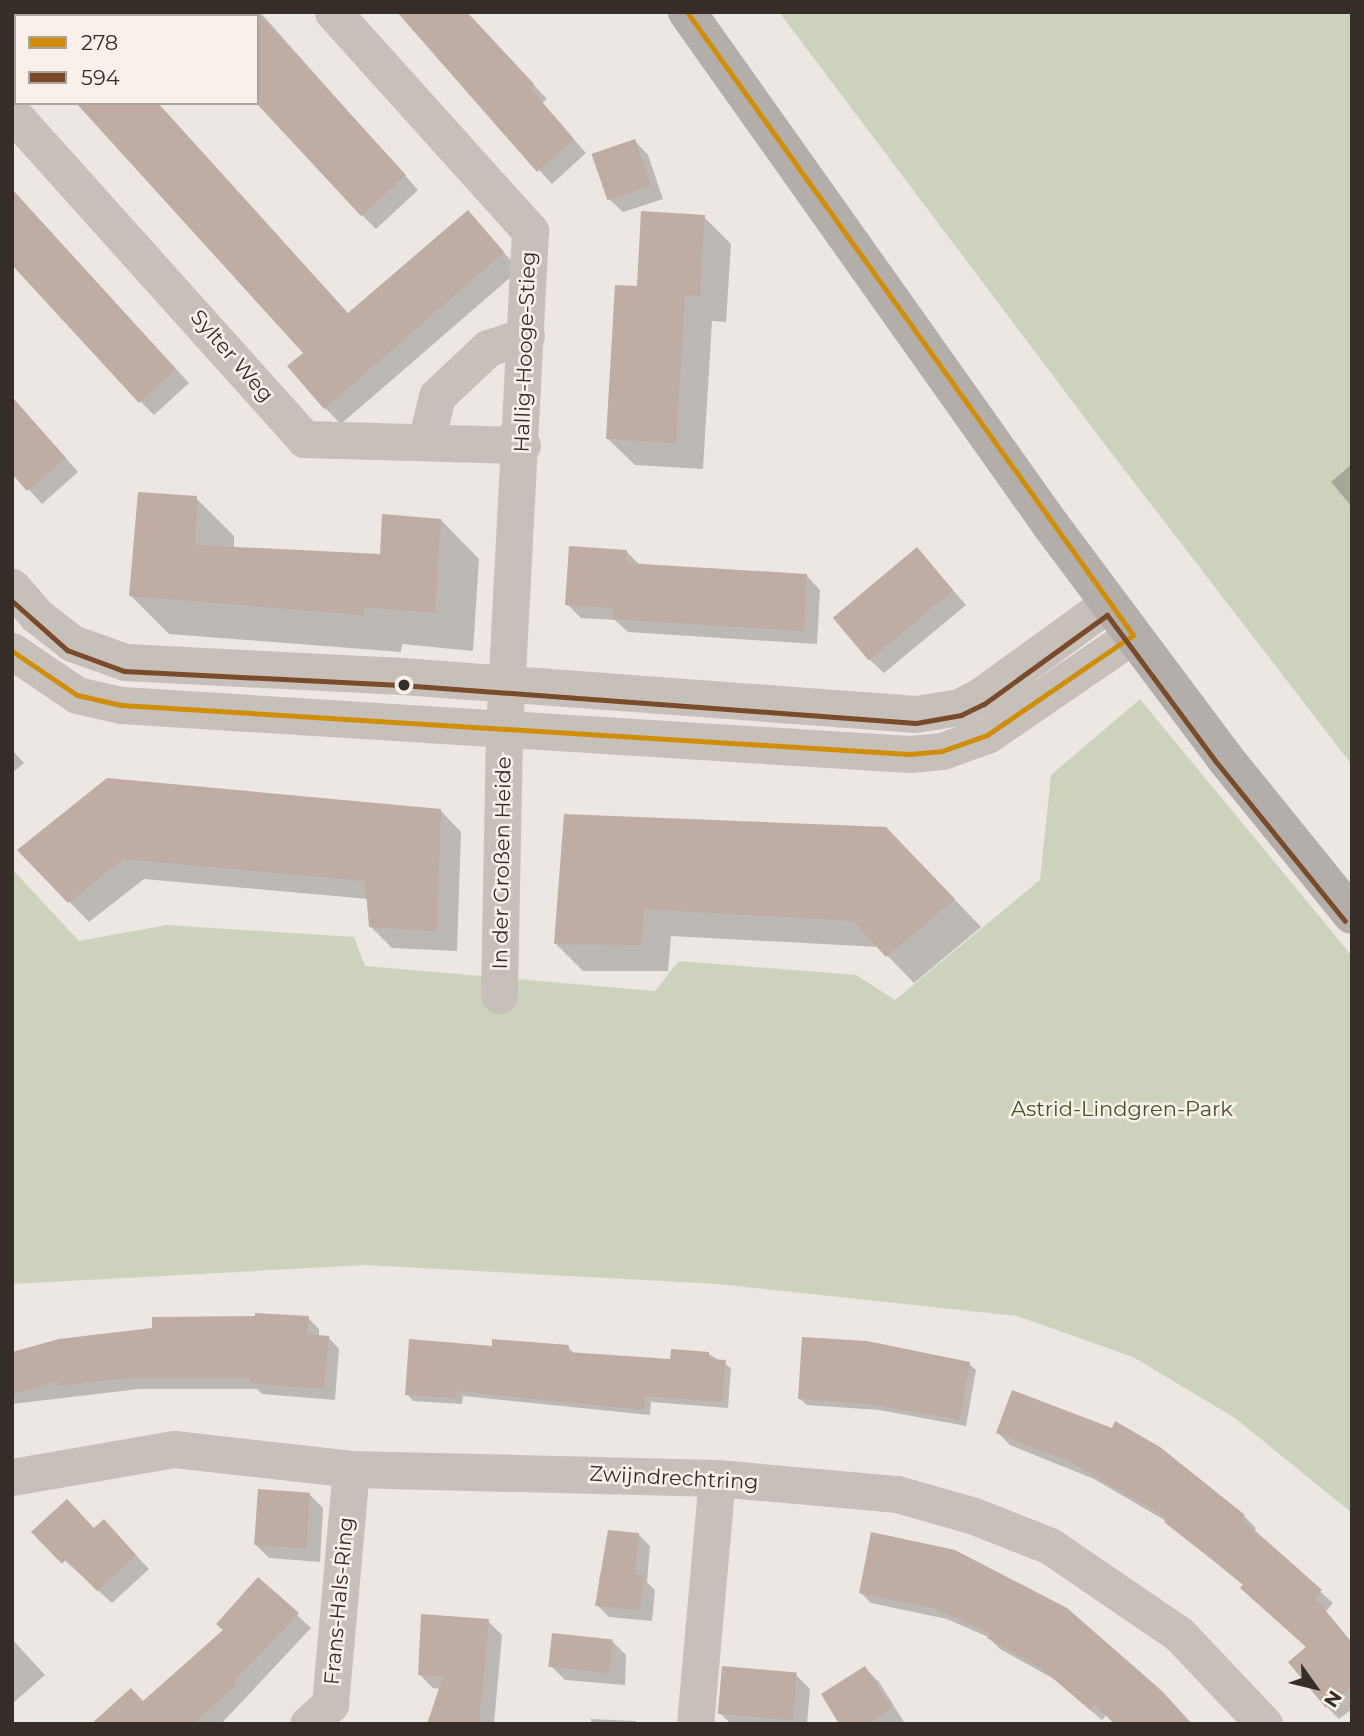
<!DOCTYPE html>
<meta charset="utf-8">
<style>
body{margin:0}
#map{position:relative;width:1364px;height:1736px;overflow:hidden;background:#ece7e2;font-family:Montserrat,sans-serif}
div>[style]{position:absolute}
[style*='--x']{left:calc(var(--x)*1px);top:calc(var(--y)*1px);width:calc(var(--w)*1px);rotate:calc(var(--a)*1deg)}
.green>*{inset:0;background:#ced2bd}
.shadow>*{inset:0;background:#0003}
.building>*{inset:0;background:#bfaca4;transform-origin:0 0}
.minor>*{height:37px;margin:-18.5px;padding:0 18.5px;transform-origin:18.5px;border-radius:18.5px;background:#c6bfba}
.major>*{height:38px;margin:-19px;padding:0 19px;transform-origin:19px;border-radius:19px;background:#b4aeaa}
.bus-1>*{height:5px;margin:-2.5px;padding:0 2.5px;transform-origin:2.5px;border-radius:2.5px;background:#d08e08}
.bus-2>*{height:5px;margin:-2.5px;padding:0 2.5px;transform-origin:2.5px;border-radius:2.5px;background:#7a4b2a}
.dots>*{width:19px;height:19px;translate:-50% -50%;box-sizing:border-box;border:4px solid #f9f1e9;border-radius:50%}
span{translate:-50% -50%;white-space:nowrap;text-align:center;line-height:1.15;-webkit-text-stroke:5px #f9f1e9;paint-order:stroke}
.street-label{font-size:21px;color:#362d29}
.park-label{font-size:21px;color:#46532e}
.frame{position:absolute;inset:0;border:14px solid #362d29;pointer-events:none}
.legend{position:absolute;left:14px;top:14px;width:245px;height:91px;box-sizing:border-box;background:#f9f1e9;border:2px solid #aba39c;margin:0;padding:9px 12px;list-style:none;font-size:21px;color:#362d29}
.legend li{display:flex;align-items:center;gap:14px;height:35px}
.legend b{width:35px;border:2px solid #aba39c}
.north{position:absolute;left:1280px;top:1652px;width:70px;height:70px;-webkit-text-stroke:5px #f9f1e9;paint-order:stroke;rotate:124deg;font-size:19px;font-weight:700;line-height:28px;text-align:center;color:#362d29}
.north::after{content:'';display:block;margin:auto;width:24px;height:32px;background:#362d29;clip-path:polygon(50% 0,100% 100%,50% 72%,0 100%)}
</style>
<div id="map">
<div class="green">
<div style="clip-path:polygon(779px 12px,1352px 12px,1352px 765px,1103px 442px)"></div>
<div style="clip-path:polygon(1140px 699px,1352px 956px,1352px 1513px,1235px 1418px,1133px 1357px,1017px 1316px,718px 1284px,366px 1265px,12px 1284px,12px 869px,79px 941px,167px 925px,354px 937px,365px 966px,655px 991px,679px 961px,856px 975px,895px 1000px,1040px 880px,1051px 775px)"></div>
</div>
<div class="shadow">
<div style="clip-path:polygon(39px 12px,69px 12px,72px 16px,35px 16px)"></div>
<div style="clip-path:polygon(178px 12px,260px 12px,418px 190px,376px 229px,362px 215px,257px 16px)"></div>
<div style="clip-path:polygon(466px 12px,547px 99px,542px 103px,586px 153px,552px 184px,539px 170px)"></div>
<div style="clip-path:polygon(635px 141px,648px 155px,663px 199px,623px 212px,609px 199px)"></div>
<div style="clip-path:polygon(12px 191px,189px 383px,154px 415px,140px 401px)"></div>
<div style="clip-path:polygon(704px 217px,731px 244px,726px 322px,712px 321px,703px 469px,635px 465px,607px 438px,639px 288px)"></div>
<div style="clip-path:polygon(484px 229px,519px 270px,341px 424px,325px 408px,349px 315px)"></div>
<div style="clip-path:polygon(12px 397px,78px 472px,42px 504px,12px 471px)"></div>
<div style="clip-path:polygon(1352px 464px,1352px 507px,1331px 482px)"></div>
<div style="clip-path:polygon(196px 498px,234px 536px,234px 549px,382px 556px,441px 520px,479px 559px,473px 651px,402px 644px,401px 652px,169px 634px,131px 596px)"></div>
<div style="clip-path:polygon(917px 549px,966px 605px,884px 673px,870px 660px)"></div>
<div style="clip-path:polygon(626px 551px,640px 565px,807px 576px,820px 590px,817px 644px,628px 632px,615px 620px,581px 618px,567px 604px)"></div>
<div style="clip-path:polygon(12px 750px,24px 763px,12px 773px)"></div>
<div style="clip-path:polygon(441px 811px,461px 832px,457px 951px,392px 948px,371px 927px,368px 899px,144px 879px,89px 922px,19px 850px)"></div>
<div style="clip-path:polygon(565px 816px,913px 856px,981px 927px,914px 983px,879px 947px,671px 936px,668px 971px,583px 971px,556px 944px)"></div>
<div style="clip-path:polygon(308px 1318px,319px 1329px,319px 1337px,328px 1337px,339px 1349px,335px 1400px,262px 1394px,257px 1389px,139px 1389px,12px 1404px,12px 1353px)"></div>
<div style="clip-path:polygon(493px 1347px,568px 1347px,575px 1354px,672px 1361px,709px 1354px,731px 1368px,728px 1408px,651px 1402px,650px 1415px,463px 1396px,462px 1404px,413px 1401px,407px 1394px)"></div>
<div style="clip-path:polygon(969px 1364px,976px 1370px,966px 1426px,879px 1410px,807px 1405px,800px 1399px)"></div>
<div style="clip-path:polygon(998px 1433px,1244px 1516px,1256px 1528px,1253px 1532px,1333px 1603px,1326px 1611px,1352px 1643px,1352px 1709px,1339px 1719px,1327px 1707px,1307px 1648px,1244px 1586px,1166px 1521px,1094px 1479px,1010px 1445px)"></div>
<div style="clip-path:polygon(309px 1494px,323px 1508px,320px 1562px,269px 1558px,255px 1544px)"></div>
<div style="clip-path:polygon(95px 1530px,117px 1535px,149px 1569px,112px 1603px,33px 1532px)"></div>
<div style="clip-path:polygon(638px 1534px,650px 1546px,647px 1582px,655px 1590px,652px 1621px,609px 1617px,597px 1605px,600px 1574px)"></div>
<div style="clip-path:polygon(955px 1552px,1107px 1714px,1102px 1720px,1054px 1679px,1000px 1649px,988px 1637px,947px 1619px,871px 1603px,860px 1592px)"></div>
<div style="clip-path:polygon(259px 1580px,311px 1628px,221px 1724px,98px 1724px,143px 1702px,226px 1631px)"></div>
<div style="clip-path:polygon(488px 1621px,502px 1635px,494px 1724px,429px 1724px,441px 1689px,433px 1688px,419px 1674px)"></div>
<div style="clip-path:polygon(12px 1639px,45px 1675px,12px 1704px)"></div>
<div style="clip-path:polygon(612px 1641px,626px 1655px,625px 1685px,565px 1680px,552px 1667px)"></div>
<div style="clip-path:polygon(865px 1668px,879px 1682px,904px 1722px,841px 1724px)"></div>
<div style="clip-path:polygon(796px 1675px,810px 1689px,807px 1724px,731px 1724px,720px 1713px)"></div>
<div style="clip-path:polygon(591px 1719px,635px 1721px,638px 1724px,591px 1724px)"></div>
</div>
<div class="building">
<div style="clip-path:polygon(257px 12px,406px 175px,361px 216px,257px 104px)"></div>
<div style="clip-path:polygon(397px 12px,467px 12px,534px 84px,530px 88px,574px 139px,537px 172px)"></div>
<div style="clip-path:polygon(76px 103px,158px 103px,348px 313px,468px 210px,504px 252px,324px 409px,287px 366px,303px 353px)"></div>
<div style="left:635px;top:139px;width:49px;height:46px;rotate:71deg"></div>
<div style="clip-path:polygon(12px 189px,176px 369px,139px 403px,12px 265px)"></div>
<div style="clip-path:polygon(641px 211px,705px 215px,700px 296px,685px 295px,676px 443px,606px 439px,615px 285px,637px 286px)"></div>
<div style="clip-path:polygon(12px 397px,66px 458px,27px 491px,12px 474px)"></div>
<div style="clip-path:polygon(138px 492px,197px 496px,195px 545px,380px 554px,382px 514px,441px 519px,435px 613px,364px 607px,363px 615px,129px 596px)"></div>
<div style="clip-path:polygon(569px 546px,627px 550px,626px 563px,807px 574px,804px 631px,612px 619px,613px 608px,565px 605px)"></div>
<div style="left:917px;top:547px;width:56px;height:110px;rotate:50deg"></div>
<div style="clip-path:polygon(107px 778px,441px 809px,437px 931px,369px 927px,365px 881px,123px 859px,68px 903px,17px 850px)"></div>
<div style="clip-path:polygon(564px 814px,886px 827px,955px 899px,886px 957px,853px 921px,644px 909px,641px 945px,554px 944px)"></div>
<div style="clip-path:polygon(255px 1313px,309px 1316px,307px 1334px,329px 1336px,324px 1389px,249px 1383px,250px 1378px,127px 1378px,58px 1386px,58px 1381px,12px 1394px,12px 1352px,59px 1339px,152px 1328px,152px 1317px,255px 1316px)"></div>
<div style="clip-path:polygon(802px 1337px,867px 1341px,970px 1362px,960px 1420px,871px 1404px,798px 1399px)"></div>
<div style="clip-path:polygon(409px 1339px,492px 1346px,492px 1339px,569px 1345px,568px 1352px,670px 1359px,671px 1349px,709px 1352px,709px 1359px,726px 1360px,722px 1402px,645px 1396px,644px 1410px,457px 1391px,456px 1398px,405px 1395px)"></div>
<div style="clip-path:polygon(1012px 1390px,1112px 1428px,1115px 1421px,1160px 1447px,1245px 1515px,1242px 1519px,1322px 1590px,1315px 1598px,1352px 1643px,1352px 1686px,1326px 1708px,1288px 1662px,1306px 1647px,1240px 1588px,1243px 1584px,1164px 1522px,1167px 1518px,1069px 1461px,996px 1433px)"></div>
<div style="left:258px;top:1489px;width:52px;height:56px;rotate:4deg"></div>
<div style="clip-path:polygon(67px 1499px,94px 1528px,104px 1519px,136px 1555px,97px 1591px,66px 1559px,62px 1564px,31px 1532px)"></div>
<div style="clip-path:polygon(608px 1530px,639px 1533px,635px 1575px,643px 1576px,640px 1610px,595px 1606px)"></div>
<div style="clip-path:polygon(871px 1532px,955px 1550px,1067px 1608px,1162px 1691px,1192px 1724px,1114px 1724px,1095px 1704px,1090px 1710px,1041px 1668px,987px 1638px,990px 1633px,934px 1608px,859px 1593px)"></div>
<div style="clip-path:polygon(258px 1577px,299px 1613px,234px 1681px,237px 1684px,193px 1724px,91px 1724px,131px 1688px,143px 1701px,223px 1630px,216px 1624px)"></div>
<div style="clip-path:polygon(421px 1614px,489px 1619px,479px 1724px,427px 1724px,443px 1677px,418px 1675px)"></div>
<div style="left:552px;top:1633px;width:61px;height:34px;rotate:6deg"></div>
<div style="left:722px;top:1666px;width:75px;height:48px;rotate:5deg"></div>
<div style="clip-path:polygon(865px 1666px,892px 1708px,867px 1724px,839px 1724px,821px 1694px)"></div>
</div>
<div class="minor">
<div style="--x:333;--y:12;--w:295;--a:48"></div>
<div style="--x:530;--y:231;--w:502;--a:92.97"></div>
<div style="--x:504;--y:732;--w:263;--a:91.1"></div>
<div style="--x:12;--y:113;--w:438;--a:48.1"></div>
<div style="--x:304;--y:439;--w:218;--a:1.6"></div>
<div style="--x:426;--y:442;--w:47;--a:-76.6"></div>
<div style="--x:437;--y:396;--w:70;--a:-43.3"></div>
<div style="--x:488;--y:348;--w:40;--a:-18"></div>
<div style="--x:12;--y:587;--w:37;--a:49"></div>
<div style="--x:36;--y:615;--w:46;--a:37.9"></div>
<div style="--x:72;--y:643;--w:56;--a:19.7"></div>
<div style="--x:125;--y:662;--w:277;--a:2.9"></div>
<div style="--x:402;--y:676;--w:515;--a:4.23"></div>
<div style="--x:916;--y:714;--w:44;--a:-9.2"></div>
<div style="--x:959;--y:707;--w:22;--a:-27"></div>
<div style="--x:979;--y:697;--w:160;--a:-35.9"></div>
<div style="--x:12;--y:651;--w:78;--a:34.1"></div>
<div style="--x:77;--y:695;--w:45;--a:12.8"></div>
<div style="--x:121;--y:705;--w:790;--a:3.56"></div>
<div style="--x:909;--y:754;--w:33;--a:-5"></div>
<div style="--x:942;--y:751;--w:48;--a:-19.6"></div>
<div style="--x:987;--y:735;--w:177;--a:-34.4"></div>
<div style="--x:12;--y:1477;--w:164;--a:-9.8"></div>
<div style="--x:174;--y:1449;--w:178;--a:6.4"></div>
<div style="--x:351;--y:1469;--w:366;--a:1.4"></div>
<div style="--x:717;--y:1478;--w:181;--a:5.1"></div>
<div style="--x:897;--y:1494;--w:80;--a:15.9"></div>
<div style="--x:974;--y:1516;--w:82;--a:21.5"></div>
<div style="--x:1050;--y:1546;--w:156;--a:34.3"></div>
<div style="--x:1179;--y:1634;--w:124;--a:46.6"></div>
<div style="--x:308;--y:1724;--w:30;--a:-42"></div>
<div style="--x:330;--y:1704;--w:236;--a:-84.9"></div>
<div style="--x:695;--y:1724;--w:247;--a:-84.9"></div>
</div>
<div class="major">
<div style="--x:687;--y:12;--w:628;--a:54.66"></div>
<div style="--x:1050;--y:524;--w:291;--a:53.2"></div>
<div style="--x:1224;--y:757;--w:203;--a:51"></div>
</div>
<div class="bus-1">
<div style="--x:12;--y:651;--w:78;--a:34.1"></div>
<div style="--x:77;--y:695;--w:45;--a:12.8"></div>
<div style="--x:121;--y:705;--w:790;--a:3.56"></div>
<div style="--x:909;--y:754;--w:33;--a:-5"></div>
<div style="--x:942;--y:751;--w:48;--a:-19.6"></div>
<div style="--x:987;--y:735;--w:177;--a:-34.4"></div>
<div style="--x:1133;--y:635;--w:766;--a:-125.6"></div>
</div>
<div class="bus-2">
<div style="--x:12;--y:601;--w:74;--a:41.7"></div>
<div style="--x:67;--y:650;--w:61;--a:20.2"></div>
<div style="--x:124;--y:671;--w:277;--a:2.9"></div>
<div style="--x:401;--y:685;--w:516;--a:4.22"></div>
<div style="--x:916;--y:723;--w:46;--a:-10.1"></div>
<div style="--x:961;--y:715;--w:25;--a:-26"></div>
<div style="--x:984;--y:704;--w:152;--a:-35.9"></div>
<div style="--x:1107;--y:615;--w:184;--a:53.4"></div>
<div style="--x:1217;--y:763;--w:203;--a:51"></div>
</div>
<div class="dots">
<div style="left:404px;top:685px;background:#362d29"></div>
</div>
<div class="street-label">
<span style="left:525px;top:352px;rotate:-88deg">Hallig-Hooge-Stieg</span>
<span style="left:232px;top:356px;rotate:49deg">Sylter Weg</span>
<span style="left:502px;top:863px;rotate:-89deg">In der Großen Heide</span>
<span style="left:674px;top:1478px;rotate:3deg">Zwijndrechtring</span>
<span style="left:339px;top:1601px;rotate:-85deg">Frans-Hals-Ring</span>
</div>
<div class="park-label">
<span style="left:1122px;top:1109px">Astrid-Lindgren-Park</span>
</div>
<div class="frame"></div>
<ul class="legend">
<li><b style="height:9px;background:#d08e08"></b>278</li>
<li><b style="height:9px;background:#7a4b2a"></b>594</li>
</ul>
<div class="north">N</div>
</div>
